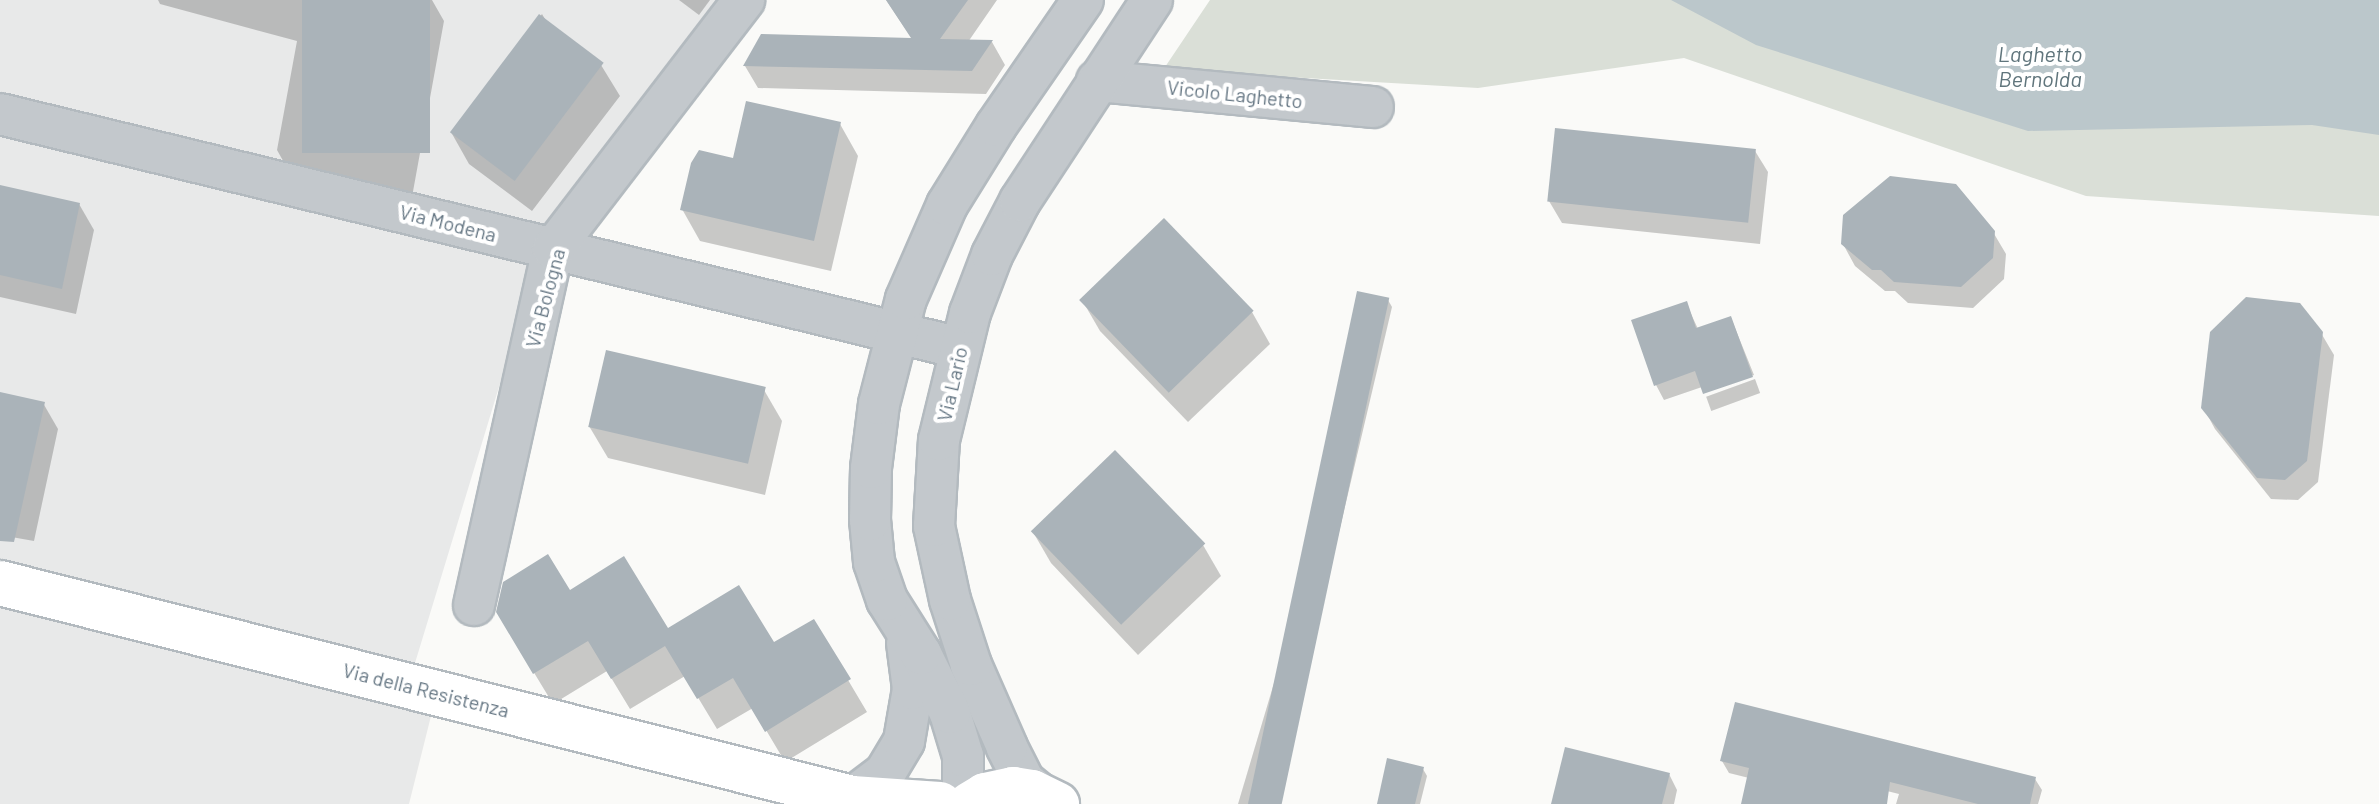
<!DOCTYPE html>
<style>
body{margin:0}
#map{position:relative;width:2379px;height:804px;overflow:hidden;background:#fafaf8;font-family:Barlow,sans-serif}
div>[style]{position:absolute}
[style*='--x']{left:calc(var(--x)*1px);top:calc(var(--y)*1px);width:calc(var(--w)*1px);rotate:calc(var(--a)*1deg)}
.built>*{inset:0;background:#e8e9e9}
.green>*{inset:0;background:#dadfd7}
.water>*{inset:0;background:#bbc7cb}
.shadow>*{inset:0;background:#0003;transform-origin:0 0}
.building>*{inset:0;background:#aab3b9;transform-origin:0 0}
.roads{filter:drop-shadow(2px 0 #b3babf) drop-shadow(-2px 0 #b3babf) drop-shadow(0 2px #b3babf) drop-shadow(0 -2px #b3babf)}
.street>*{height:40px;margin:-20px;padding:0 20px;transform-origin:20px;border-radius:20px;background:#c3c8cc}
.secondary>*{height:44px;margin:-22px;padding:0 22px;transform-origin:22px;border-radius:22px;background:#fff}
span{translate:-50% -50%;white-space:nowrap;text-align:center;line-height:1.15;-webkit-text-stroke:8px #fff;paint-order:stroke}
.street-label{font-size:20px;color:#657683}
.water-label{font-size:22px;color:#60757c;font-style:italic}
</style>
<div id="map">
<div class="built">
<div style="clip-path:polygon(0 0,726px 0,541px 249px,415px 663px,433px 708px,409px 804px,0 804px)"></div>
</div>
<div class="green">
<div style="clip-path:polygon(1210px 0,2379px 0,2379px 216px,2086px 196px,1684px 58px,1478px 88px,1163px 70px)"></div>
</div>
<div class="water">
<div style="clip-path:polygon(1671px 0,2379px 0,2379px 135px,2312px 125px,2028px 131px,1756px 45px)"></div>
</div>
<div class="shadow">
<div style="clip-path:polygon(158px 0,432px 0,444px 21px,412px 197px,291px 175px,277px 150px,297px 41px,160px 4px)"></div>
<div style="clip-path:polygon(679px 0,710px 0,699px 15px)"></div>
<div style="clip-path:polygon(886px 0,997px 0,968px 42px,992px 42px,1005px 65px,986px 94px,758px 88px,745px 66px,913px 40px)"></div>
<div style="clip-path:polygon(542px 14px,548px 24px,601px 65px,620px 96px,532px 211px,469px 164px,451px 132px)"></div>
<div style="clip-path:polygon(840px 124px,858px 156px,831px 271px,700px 241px,682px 209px,734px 160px)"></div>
<div style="clip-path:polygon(1755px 151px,1768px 172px,1760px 244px,1562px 223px,1549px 201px)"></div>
<div style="clip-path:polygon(0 187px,79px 204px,94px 230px,76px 314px,0 297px)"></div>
<div style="clip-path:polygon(1993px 232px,2006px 254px,2004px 279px,1973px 308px,1908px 303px,1895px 291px,1885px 291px,1855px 266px,1843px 244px)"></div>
<div style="clip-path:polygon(1082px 300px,1252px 312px,1270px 344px,1188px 422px,1100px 331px)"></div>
<div style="clip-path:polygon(1388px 300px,1392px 307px,1275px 804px,1238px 804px)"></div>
<div style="clip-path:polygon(1686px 303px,1698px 329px,1731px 318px,1754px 375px,1704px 392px,1702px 387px,1664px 400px,1656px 385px)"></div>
<div style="clip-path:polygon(2321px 333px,2334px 355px,2318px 482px,2298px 500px,2271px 499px,2215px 429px,2203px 407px)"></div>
<div style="left:1755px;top:379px;width:15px;height:52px;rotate:70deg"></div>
<div style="clip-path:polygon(764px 390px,782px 421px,765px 495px,608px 458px,589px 426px)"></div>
<div style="clip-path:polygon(0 394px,43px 403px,58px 429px,34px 541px,0 535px)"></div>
<div style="clip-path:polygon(1033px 532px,1203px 545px,1221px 576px,1138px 655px,1051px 563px)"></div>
<div style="clip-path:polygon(569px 593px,667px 631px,773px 645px,813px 621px,867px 712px,785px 762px,753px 708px,717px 729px,685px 676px,630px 709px,607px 671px,553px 704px,516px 643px)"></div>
<div style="clip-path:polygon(1722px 761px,2035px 779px,2042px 790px,2038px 804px,1896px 804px,1899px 794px,1839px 779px,1834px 804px,1743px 804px,1749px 778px,1729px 773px)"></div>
<div style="clip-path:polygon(1423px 769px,1427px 776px,1420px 804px,1379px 804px)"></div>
<div style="clip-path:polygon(1669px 774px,1677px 790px,1674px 804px,1553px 804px)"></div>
</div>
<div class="building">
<div style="left:302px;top:0;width:128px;height:153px"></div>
<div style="clip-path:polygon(886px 0,968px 0,940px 39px,993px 40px,972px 71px,743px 66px,761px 34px,911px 38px)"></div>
<div style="left:539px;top:14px;width:81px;height:148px;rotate:37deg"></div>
<div style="clip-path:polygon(746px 101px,841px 122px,814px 241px,680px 210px,691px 163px,699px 150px,733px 158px)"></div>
<div style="left:1555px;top:128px;width:202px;height:74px;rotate:6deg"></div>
<div style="clip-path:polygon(1890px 176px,1956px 184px,1995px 231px,1993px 258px,1961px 287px,1894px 282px,1881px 270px,1872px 270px,1841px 244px,1843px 215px)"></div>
<div style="clip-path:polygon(0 185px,80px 203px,62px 289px,0 275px)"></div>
<div style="left:1164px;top:218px;width:129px;height:118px;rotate:46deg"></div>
<div style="left:1357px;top:291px;width:33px;height:527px;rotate:12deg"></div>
<div style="clip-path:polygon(2246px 297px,2300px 303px,2323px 332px,2307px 461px,2285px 480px,2257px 478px,2201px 408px,2210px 332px)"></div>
<div style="clip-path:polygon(1687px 301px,1696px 328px,1731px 316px,1753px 377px,1703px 394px,1695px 371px,1654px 386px,1631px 320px)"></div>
<div style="left:606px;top:350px;width:164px;height:79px;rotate:13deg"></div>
<div style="clip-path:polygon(0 392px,45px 402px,14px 542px,0 541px)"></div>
<div style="left:1115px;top:450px;width:130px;height:117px;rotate:46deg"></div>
<div style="clip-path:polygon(548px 554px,570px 590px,624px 556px,668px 628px,739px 585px,774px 642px,814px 619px,851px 679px,765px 732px,733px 678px,697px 699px,665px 646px,611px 679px,588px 641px,533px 674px,496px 612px,503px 582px)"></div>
<div style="clip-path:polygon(1735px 702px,2036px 777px,2030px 804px,1978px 804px,1890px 782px,1887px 804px,1741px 804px,1749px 768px,1720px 761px)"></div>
<div style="clip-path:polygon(1565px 747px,1670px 773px,1662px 804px,1551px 804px)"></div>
<div style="clip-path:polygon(1387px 758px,1424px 767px,1415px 804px,1377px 804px)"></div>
</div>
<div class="roads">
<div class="street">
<div style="--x:1097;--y:81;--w:277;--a:5.4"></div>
<div style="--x:0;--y:114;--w:988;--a:13.7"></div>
<div style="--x:474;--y:605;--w:365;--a:-77.5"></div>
<div style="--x:553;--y:249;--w:314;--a:-52.5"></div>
<div style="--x:1041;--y:795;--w:22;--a:-141"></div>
<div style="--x:1024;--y:781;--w:38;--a:-117"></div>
<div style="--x:1007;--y:747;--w:90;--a:-113.7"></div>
<div style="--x:971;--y:665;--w:68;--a:-107.9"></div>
<div style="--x:950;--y:600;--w:76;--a:-102.2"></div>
<div style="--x:934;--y:526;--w:86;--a:-86.7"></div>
<div style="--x:939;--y:440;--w:131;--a:-76.3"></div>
<div style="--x:970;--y:313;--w:62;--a:-69.2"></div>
<div style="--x:992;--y:255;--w:61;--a:-62.6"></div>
<div style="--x:1020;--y:201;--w:240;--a:-56.7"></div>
<div style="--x:852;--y:798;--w:41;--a:-37.1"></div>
<div style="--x:885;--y:773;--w:37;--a:-59"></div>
<div style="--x:904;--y:741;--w:53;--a:-80.2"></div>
<div style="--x:913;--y:689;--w:46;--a:-97.4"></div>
<div style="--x:963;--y:804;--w:48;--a:-90"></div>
<div style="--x:963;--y:756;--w:45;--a:-106.8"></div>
<div style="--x:950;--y:713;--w:66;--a:-116.2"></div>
<div style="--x:921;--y:654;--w:64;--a:-122.2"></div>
<div style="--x:887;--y:600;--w:40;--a:-108.9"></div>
<div style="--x:874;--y:562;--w:42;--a:-95.4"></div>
<div style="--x:870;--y:520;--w:52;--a:-88.9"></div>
<div style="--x:871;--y:468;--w:64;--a:-82.9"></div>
<div style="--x:879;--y:404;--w:108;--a:-75.6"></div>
<div style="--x:906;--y:299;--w:103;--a:-66.4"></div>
<div style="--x:947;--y:205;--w:93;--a:-58.2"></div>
<div style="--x:996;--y:126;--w:153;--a:-55.4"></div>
</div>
<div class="secondary">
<div style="--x:0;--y:583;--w:879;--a:14.16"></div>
<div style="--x:852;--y:798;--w:88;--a:3.9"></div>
<div style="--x:970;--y:804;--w:17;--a:-31"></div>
<div style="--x:985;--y:795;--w:29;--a:-12"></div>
<div style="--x:1013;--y:789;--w:19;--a:9"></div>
<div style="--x:1032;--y:792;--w:28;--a:26"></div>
</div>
</div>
<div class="street-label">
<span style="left:1235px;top:94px;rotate:6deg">Vicolo Laghetto</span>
<span style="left:448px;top:223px;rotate:14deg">Via Modena</span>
<span style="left:545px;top:298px;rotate:-75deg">Via Bologna</span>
<span style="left:952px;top:384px;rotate:-77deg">Via Lario</span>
<span style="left:426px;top:690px;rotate:14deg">Via della Resistenza</span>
</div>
<div class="water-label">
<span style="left:2040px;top:66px">Laghetto<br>Bernolda</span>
</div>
</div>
